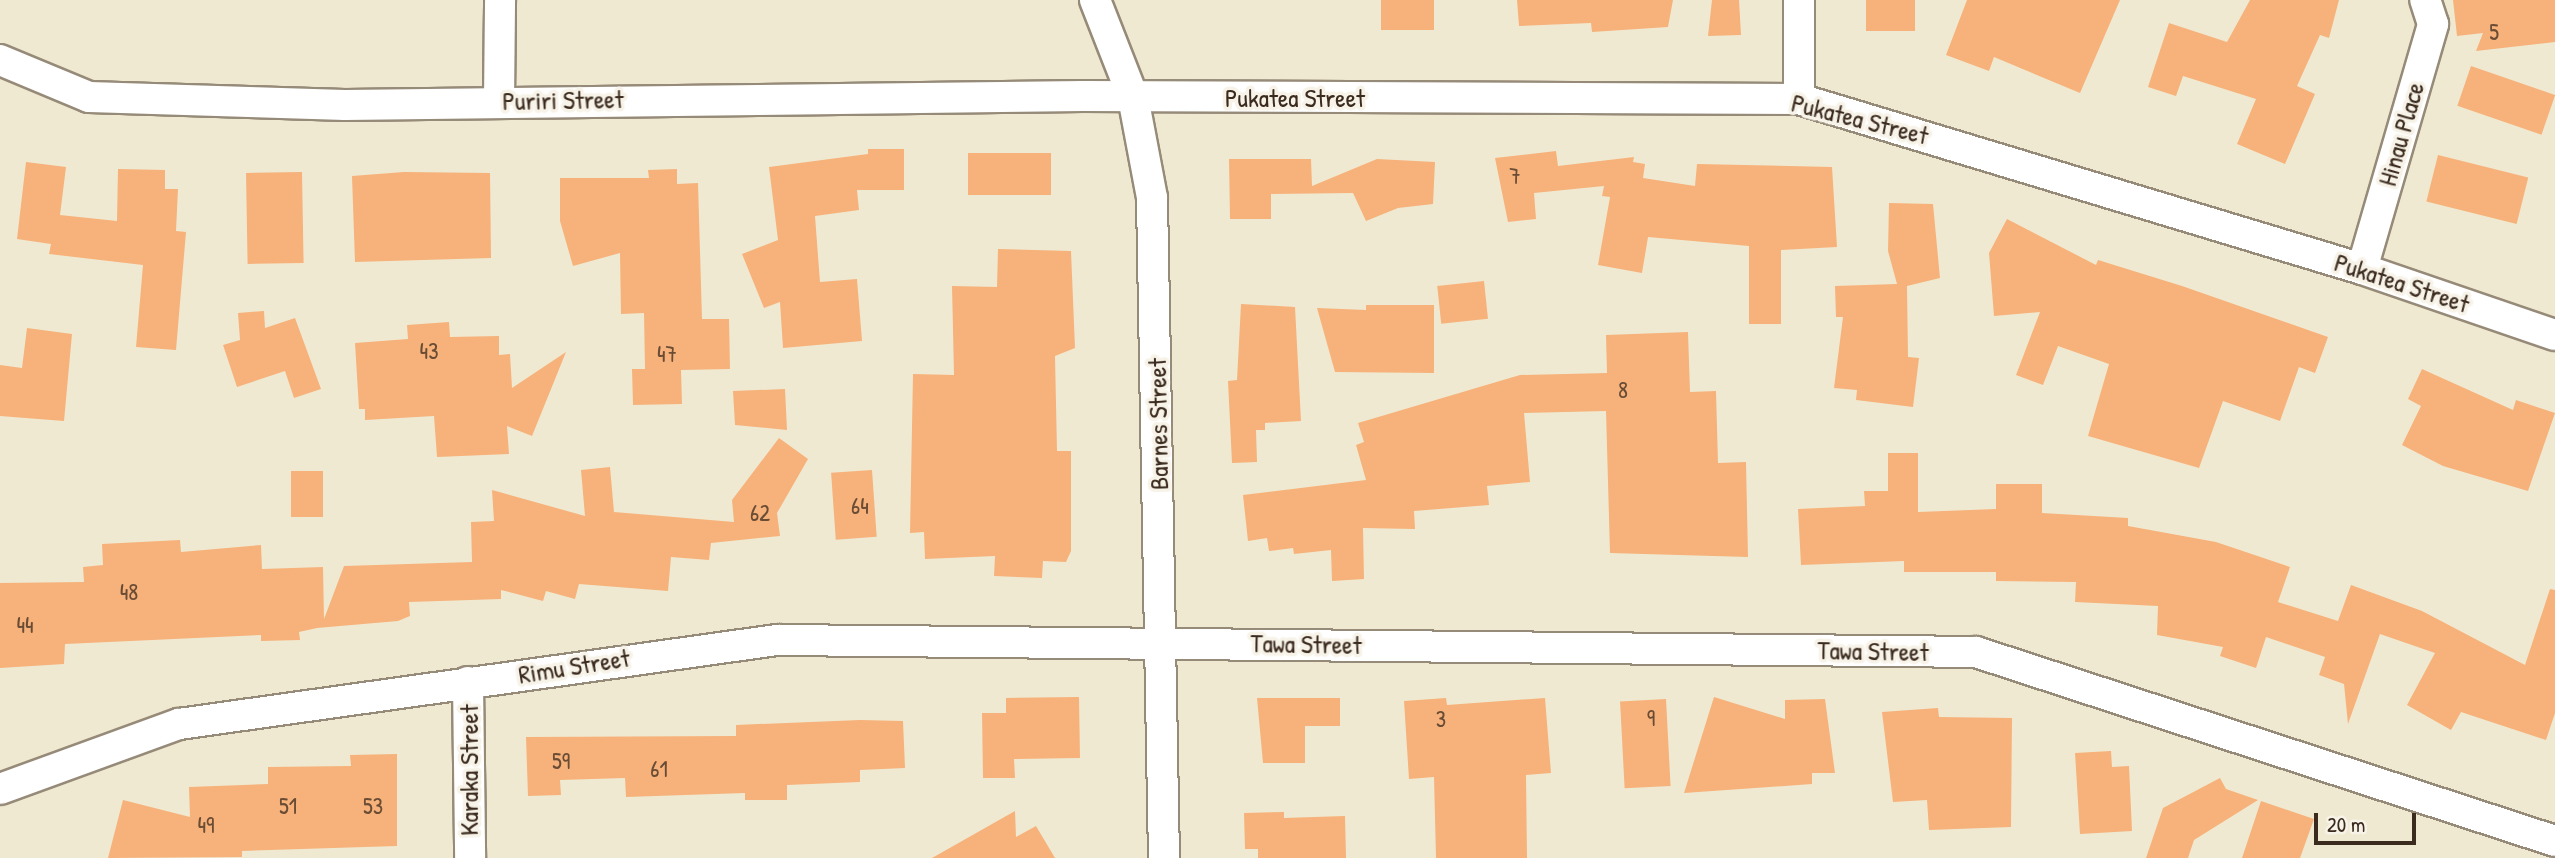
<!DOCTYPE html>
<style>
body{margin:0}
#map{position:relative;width:2555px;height:858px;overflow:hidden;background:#f0e9d1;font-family:"Patrick Hand",sans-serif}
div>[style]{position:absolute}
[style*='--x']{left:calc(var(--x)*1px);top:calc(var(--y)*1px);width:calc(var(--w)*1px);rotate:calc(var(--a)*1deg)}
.building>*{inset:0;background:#f6b27a;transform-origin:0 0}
.roads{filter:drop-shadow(2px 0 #968a78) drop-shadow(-2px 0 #968a78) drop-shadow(0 2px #968a78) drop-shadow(0 -2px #968a78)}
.street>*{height:30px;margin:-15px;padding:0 15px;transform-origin:15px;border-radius:15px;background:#fff}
span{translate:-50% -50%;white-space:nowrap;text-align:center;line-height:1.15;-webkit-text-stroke:7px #f7f3e8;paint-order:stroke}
.number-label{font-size:23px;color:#6a4c35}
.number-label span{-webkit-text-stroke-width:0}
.street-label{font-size:26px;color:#3b2a1e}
.scale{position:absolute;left:2314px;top:813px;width:102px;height:32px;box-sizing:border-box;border:4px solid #3b2a1e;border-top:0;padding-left:9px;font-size:21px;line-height:24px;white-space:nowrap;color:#3b2a1e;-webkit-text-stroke:5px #f7f3e8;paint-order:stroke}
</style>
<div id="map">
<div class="building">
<div style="left:1381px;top:0;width:53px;height:30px"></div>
<div style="clip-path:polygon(1517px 0,1673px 0,1668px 27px,1592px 32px,1591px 23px,1519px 26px)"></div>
<div style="clip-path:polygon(1712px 0,1739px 0,1741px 35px,1708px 36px)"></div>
<div style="left:1866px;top:0;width:49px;height:31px"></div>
<div style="clip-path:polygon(1967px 0,2120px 0,2080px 93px,1994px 57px,1989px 71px,1946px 55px)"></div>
<div style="clip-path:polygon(2250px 0,2339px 0,2329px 38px,2320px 35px,2297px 86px,2315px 94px,2285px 164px,2237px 144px,2256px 99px,2183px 76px,2176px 96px,2148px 87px,2169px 23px,2227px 42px)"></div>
<div style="clip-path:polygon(2453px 0,2555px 0,2555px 42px,2476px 51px,2483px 33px,2457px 36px)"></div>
<div style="left:2471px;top:66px;width:89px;height:42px;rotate:19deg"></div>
<div style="clip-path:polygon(868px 149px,904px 149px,904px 190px,857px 190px,859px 210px,815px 216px,820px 282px,857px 279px,862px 341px,783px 348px,780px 302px,764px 308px,742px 254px,778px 240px,769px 167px,868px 154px)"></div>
<div style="clip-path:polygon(1556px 151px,1558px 166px,1634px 157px,1633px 162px,1645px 164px,1643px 178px,1695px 186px,1697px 164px,1832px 167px,1837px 247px,1781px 250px,1781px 324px,1749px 324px,1749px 246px,1648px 237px,1642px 273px,1598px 265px,1610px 197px,1602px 196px,1604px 186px,1534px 193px,1536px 219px,1508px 222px,1495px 158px)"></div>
<div style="left:968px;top:153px;width:83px;height:42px"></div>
<div style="left:2438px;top:155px;width:93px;height:48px;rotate:14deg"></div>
<div style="clip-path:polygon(1229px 159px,1311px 159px,1312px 186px,1377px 159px,1435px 162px,1433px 204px,1398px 208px,1366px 221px,1353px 193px,1271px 194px,1271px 219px,1230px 219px)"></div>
<div style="clip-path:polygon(26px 162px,66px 167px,60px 215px,117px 221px,118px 169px,165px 170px,165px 189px,178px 189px,176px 231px,186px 232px,176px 350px,136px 347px,143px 265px,49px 254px,51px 244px,17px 239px)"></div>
<div style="clip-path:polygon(677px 169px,677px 184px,698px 183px,702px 319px,729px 319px,730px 369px,681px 370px,682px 404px,633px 405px,632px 369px,645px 369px,644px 313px,621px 314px,620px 253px,573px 266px,560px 221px,560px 178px,649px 178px,648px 170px)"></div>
<div style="left:302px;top:172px;width:91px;height:56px;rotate:89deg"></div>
<div style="clip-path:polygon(404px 172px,490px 173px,491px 258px,355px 262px,352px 176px)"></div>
<div style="clip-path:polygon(1889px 203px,1933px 204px,1940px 278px,1907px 286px,1908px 357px,1919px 358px,1913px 407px,1856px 400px,1857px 390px,1834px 388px,1843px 317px,1836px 317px,1835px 286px,1897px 284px,1888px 251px)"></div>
<div style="clip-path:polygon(2007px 219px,2096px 265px,2098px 260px,2182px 286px,2328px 337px,2315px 373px,2299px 367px,2280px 421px,2223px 401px,2199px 468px,2088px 436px,2109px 364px,2058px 346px,2043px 385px,2016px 375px,2040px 312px,1994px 316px,1989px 253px)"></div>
<div style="clip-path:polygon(998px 249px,1071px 251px,1075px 348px,1055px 356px,1057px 451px,1071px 451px,1071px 551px,1066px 562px,1043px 561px,1042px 578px,994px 576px,995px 556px,925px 559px,924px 532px,910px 533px,913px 374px,954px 375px,952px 286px,997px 287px)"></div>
<div style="left:1484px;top:281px;width:38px;height:47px;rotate:84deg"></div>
<div style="clip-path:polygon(1241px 304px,1295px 307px,1301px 421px,1265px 423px,1265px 430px,1256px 430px,1257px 462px,1232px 463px,1228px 381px,1237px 380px)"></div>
<div style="clip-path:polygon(1366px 305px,1434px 305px,1434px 373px,1335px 372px,1317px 308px,1366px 310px)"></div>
<div style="clip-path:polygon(264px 311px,265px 328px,295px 318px,321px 389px,294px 398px,285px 371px,237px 387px,223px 345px,240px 340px,238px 313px)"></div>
<div style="clip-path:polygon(449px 322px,450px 337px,499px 336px,499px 355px,510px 354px,512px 388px,566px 352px,532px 436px,507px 426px,509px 454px,437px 457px,434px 416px,365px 420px,365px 409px,359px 409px,355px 343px,408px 339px,407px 325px)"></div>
<div style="clip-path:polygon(27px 328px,72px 334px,64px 421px,0 416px,0 365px,22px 368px)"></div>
<div style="clip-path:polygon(1688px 332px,1690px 392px,1716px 391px,1718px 463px,1746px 462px,1748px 557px,1610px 553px,1606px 411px,1524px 413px,1530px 482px,1487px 486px,1489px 505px,1414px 511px,1415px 529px,1363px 528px,1364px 579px,1332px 581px,1331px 550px,1294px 554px,1293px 548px,1269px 551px,1267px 538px,1248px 541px,1243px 495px,1366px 480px,1356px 445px,1364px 442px,1358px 423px,1520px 375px,1607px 373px,1606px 335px)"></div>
<div style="clip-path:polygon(2422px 369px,2513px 410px,2516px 400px,2555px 413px,2528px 491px,2443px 466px,2402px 445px,2421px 406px,2408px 399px)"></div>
<div style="clip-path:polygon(785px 389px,787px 430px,735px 425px,733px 391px)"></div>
<div style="clip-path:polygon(779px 438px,808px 459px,777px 513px,780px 536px,711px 543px,709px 560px,671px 557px,668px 591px,579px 584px,575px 599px,546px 591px,543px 601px,501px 590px,501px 599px,409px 602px,410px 616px,398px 621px,317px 628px,299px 632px,300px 640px,261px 641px,261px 635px,65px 644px,64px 664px,0 668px,0 583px,84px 582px,83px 567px,103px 565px,102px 544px,180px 540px,181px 552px,261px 545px,262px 569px,323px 567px,324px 619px,344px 566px,472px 562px,471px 522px,494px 521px,492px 490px,585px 516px,581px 470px,610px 467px,614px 512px,734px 522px,732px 500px)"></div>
<div style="clip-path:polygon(1888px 453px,1918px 453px,1918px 512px,1996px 509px,1996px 484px,2042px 484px,2042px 513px,2128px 518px,2128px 526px,2216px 542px,2290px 567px,2278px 602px,2338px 621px,2351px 585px,2422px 611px,2525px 665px,2550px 589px,2555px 590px,2555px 713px,2546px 740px,2461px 712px,2451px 730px,2407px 705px,2435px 653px,2380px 634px,2348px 724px,2344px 684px,2319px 675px,2325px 657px,2266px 637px,2256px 668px,2220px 656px,2223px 647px,2157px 635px,2158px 606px,2075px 602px,2076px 582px,1996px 581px,1996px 572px,1904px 572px,1904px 561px,1801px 565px,1798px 509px,1865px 506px,1864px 491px,1888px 491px)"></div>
<div style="left:872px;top:470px;width:67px;height:41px;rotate:86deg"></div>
<div style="left:291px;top:471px;width:32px;height:46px"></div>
<div style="clip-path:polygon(1079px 697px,1080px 758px,1014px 759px,1015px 778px,983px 778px,982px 713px,1006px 713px,1006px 698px)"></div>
<div style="clip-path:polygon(1714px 697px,1785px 719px,1785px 700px,1825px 699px,1835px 773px,1812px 773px,1812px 784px,1684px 793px)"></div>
<div style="clip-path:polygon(1257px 698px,1340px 698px,1340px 726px,1305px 726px,1305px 763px,1263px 763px)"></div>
<div style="clip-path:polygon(1446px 698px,1447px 705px,1545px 698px,1551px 773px,1526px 775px,1527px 858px,1436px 858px,1434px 777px,1409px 779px,1404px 701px)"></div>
<div style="left:1666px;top:699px;width:87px;height:46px;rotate:87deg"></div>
<div style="clip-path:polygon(1938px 708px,1939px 717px,2012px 718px,2011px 827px,1929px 830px,1927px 800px,1893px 802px,1882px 712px)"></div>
<div style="clip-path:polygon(860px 720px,903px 721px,905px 768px,860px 770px,860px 782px,787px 785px,787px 800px,745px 800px,745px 793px,626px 797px,625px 778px,560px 780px,561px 795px,528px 796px,526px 737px,736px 736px,736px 725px)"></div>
<div style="clip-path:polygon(2111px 751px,2112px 767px,2129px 766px,2132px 831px,2080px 834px,2075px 753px)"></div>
<div style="clip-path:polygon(397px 754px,397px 846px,242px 851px,242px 857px,108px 858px,123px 800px,190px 817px,189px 787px,268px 784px,268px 767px,351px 766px,350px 755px)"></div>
<div style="clip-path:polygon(2220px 778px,2226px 789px,2258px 800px,2194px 840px,2188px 858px,2146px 858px,2163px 808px)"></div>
<div style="clip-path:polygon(2261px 801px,2314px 819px,2300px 858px,2242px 858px)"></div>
<div style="clip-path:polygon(1015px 811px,1016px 837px,1036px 826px,1055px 858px,932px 858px)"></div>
<div style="clip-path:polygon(1284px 812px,1284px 818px,1345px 816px,1346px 858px,1258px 858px,1258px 849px,1245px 849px,1244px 813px)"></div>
</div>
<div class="roads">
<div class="street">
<div style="--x:1095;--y:0;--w:104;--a:68.6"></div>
<div style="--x:1133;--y:97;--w:103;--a:79.3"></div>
<div style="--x:1152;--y:198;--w:660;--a:88.96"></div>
<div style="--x:1799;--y:0;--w:99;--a:90"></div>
<div style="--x:0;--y:60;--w:96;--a:22.6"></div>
<div style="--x:89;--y:97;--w:256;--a:1.8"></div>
<div style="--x:345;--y:105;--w:738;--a:-0.7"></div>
<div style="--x:1083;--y:96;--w:716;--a:0.24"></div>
<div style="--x:1799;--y:99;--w:588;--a:16.8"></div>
<div style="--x:2362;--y:269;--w:204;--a:18.9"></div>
<div style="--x:499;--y:101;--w:101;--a:-89.4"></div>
<div style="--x:2362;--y:269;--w:255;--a:-73.8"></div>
<div style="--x:2433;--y:24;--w:25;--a:-108"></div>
<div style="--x:468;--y:682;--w:176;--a:89.3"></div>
<div style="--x:0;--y:789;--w:190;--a:-20"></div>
<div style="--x:179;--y:724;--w:604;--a:-8"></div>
<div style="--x:777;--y:640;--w:1199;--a:0.57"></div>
<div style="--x:1976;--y:652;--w:609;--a:18.08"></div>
</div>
</div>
<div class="number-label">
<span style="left:2494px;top:32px">5</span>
<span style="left:1515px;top:176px">7</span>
<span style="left:429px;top:351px">43</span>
<span style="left:667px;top:354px">47</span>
<span style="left:1623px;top:390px">8</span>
<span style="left:860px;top:506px">64</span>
<span style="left:760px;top:513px">62</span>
<span style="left:129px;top:592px">48</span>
<span style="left:25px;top:625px">44</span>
<span style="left:1651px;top:718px">9</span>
<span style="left:1441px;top:719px">3</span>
<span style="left:561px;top:761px">59</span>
<span style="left:659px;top:769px">61</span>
<span style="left:288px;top:806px">51</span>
<span style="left:373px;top:806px">53</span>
<span style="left:206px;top:825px">49</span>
</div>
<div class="street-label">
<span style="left:1295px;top:98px">Pukatea Street</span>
<span style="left:563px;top:100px;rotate:-1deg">Puriri Street</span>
<span style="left:1860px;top:119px;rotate:14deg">Pukatea Street</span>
<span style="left:2401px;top:134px;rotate:-74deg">Hinau Place</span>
<span style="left:2402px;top:283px;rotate:18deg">Pukatea Street</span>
<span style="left:1158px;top:424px;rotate:-91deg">Barnes Street</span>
<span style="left:1306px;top:644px;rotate:1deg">Tawa Street</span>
<span style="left:1873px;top:651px;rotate:1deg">Tawa Street</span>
<span style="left:574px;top:666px;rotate:-9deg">Rimu Street</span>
<span style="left:469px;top:770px;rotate:-90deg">Karaka Street</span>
</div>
<div class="scale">20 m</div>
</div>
